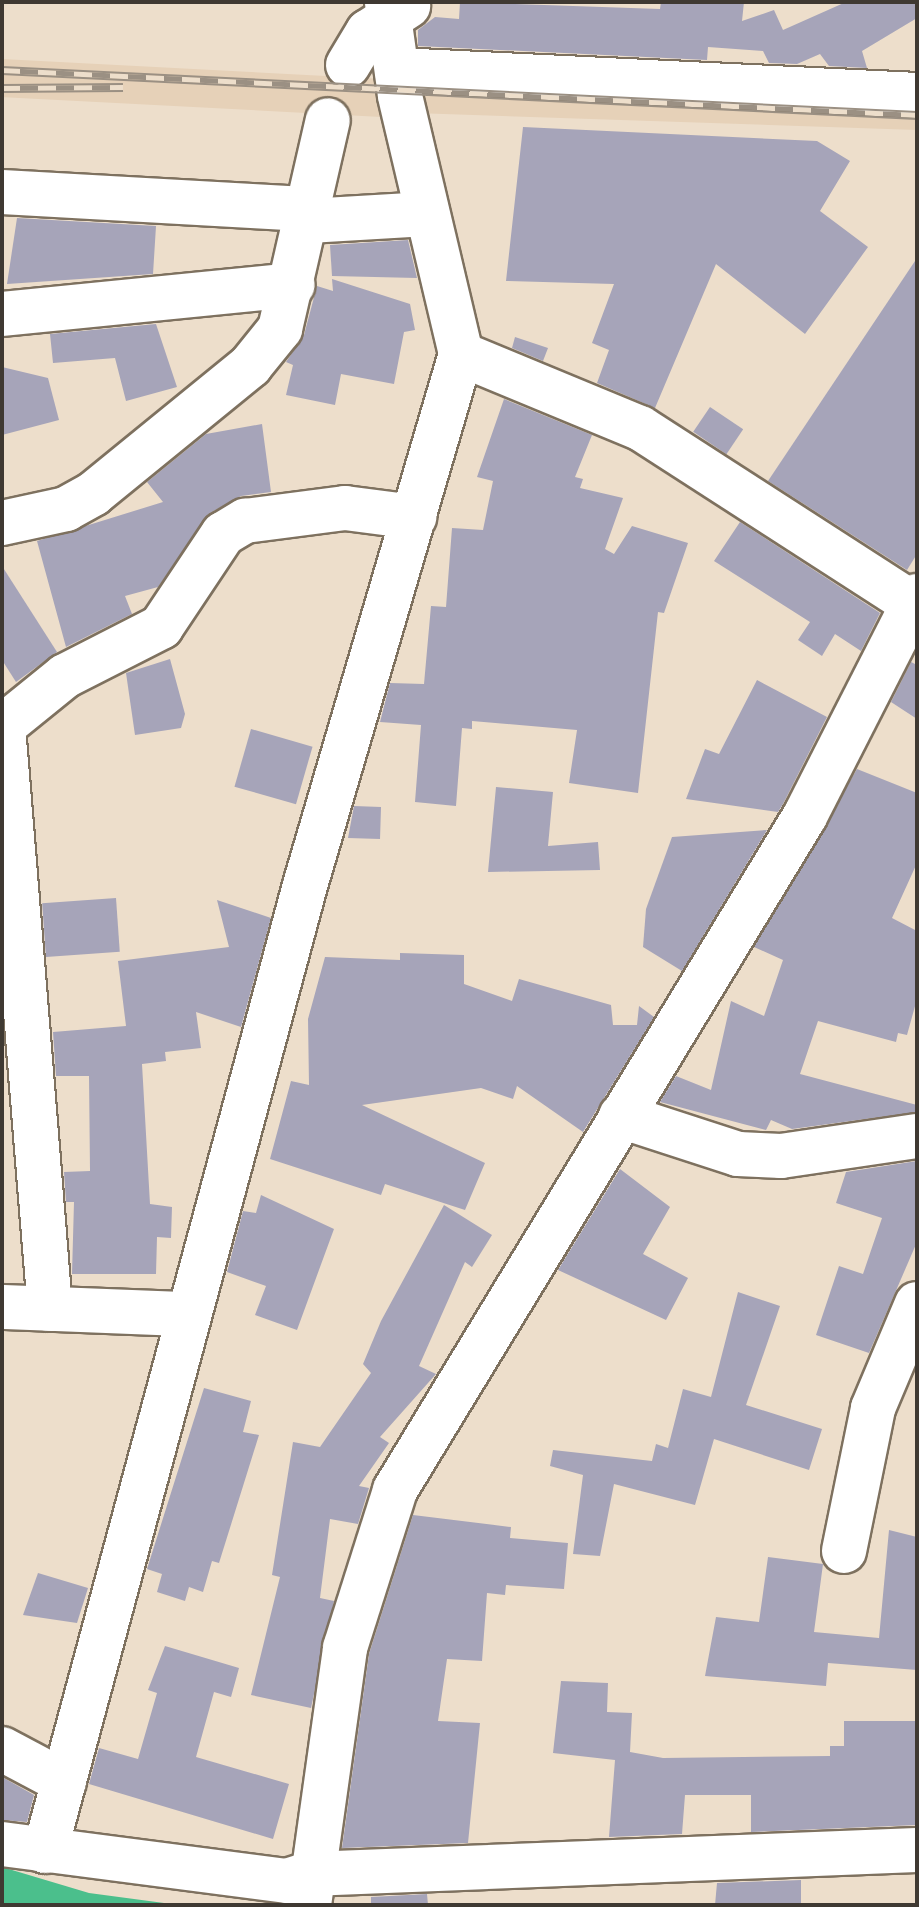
<!DOCTYPE html>
<style>
body{margin:0}
#map{position:relative;width:919px;height:1907px;overflow:hidden;background:#eddecb;font-family:"Roboto Condensed",sans-serif}
div>[style]{position:absolute}
[style*='--x']{left:calc(var(--x)*1px);top:calc(var(--y)*1px);width:calc(var(--w)*1px);rotate:calc(var(--a)*1deg)}
.built>*{inset:0;background:#e6d1b8;transform-origin:0 0}
.forest>*{inset:0;background:#4bbf8c}
.building>*{inset:0;background:#a6a4b9;transform-origin:0 0}
.roads{filter:drop-shadow(2px 0 #7e715f) drop-shadow(-2px 0 #7e715f) drop-shadow(0 2px #7e715f) drop-shadow(0 -2px #7e715f)}
.minor>*{height:44px;margin:-22px;padding:0 22px;transform-origin:22px;border-radius:22px;background:#fff}
.rail>*{height:9px;margin-top:-4.5px;transform-origin:0;background:repeating-linear-gradient(90deg,#eddecb 0 18px,#9b9083 0 36px);box-sizing:border-box;border-block:2px solid #9b9083}
span{translate:-50% -50%;white-space:nowrap;text-align:center;line-height:1.15;-webkit-text-stroke:8px #eddecb;paint-order:stroke}
.frame{position:absolute;inset:0;border:4px solid #3f3932;pointer-events:none}
</style>
<div id="map">
<div class="built">
<div style="left:2px;top:59px;width:382px;height:38px;rotate:3deg"></div>
<div style="clip-path:polygon(410px 79px,917px 103px,917px 130px,414px 113px)"></div>
</div>
<div class="forest">
<div style="clip-path:polygon(2px 1867px,89px 1893px,179px 1905px,2px 1905px)"></div>
</div>
<div class="building">
<div style="clip-path:polygon(460px 2px,660px 9px,661px 2px,744px 2px,742px 21px,774px 10px,783px 30px,846px 2px,917px 2px,917px 18px,862px 51px,867px 68px,829px 66px,820px 54px,797px 64px,769px 63px,763px 51px,708px 47px,707px 60px,418px 46px,418px 30px,435px 17px,459px 19px)"></div>
<div style="clip-path:polygon(523px 127px,817px 141px,850px 161px,820px 211px,868px 247px,805px 334px,716px 264px,655px 408px,597px 383px,609px 350px,592px 343px,614px 284px,506px 281px)"></div>
<div style="clip-path:polygon(17px 218px,156px 226px,153px 274px,7px 284px)"></div>
<div style="clip-path:polygon(408px 240px,417px 278px,332px 276px,330px 245px)"></div>
<div style="clip-path:polygon(917px 258px,917px 554px,907px 570px,768px 481px)"></div>
<div style="clip-path:polygon(332px 279px,410px 304px,415px 330px,404px 332px,394px 384px,341px 374px,335px 405px,286px 395px,293px 365px,286px 362px,304px 335px,317px 286px,333px 291px)"></div>
<div style="clip-path:polygon(156px 324px,177px 387px,126px 401px,115px 358px,53px 363px,50px 334px)"></div>
<div style="clip-path:polygon(515px 337px,548px 348px,543px 361px,512px 348px)"></div>
<div style="clip-path:polygon(2px 367px,48px 378px,59px 420px,2px 435px)"></div>
<div style="clip-path:polygon(504px 399px,592px 435px,575px 477px,583px 479px,580px 488px,623px 498px,605px 549px,614px 554px,632px 526px,688px 543px,664px 613px,658px 612px,638px 793px,569px 783px,577px 730px,472px 721px,472px 729px,462px 728px,456px 806px,415px 802px,421px 725px,380px 722px,390px 683px,424px 684px,431px 606px,446px 607px,452px 528px,483px 530px,493px 481px,477px 477px)"></div>
<div style="left:710px;top:407px;width:40px;height:30px;rotate:34deg"></div>
<div style="clip-path:polygon(262px 424px,271px 492px,241px 496px,210px 513px,158px 587px,125px 596px,132px 614px,66px 647px,37px 541px,163px 502px,147px 482px,206px 434px)"></div>
<div style="clip-path:polygon(740px 522px,880px 613px,861px 651px,835px 634px,822px 656px,798px 640px,810px 622px,714px 561px)"></div>
<div style="clip-path:polygon(2px 566px,57px 652px,16px 682px,2px 660px)"></div>
<div style="clip-path:polygon(170px 659px,185px 714px,181px 728px,135px 735px,126px 673px)"></div>
<div style="clip-path:polygon(911px 662px,917px 665px,917px 719px,891px 702px)"></div>
<div style="clip-path:polygon(757px 680px,827px 717px,783px 804px,778px 812px,686px 799px,705px 749px,719px 754px)"></div>
<div style="left:251px;top:729px;width:64px;height:60px;rotate:16deg"></div>
<div style="clip-path:polygon(857px 769px,917px 793px,917px 863px,892px 918px,917px 931px,917px 999px,907px 1035px,898px 1033px,896px 1042px,818px 1021px,800px 1074px,917px 1105px,917px 1112px,792px 1129px,771px 1120px,766px 1130px,660px 1102px,676px 1076px,711px 1090px,731px 1001px,764px 1016px,783px 960px,754px 947px)"></div>
<div style="clip-path:polygon(496px 787px,553px 792px,548px 846px,598px 842px,600px 870px,488px 872px)"></div>
<div style="clip-path:polygon(354px 806px,381px 807px,380px 839px,348px 838px)"></div>
<div style="clip-path:polygon(767px 830px,682px 971px,643px 947px,646px 909px,672px 837px)"></div>
<div style="left:116px;top:898px;width:54px;height:74px;rotate:86deg"></div>
<div style="clip-path:polygon(217px 900px,271px 918px,241px 1027px,196px 1012px,201px 1048px,165px 1052px,166px 1061px,142px 1064px,150px 1204px,172px 1207px,171px 1238px,157px 1237px,156px 1274px,72px 1274px,74px 1202px,66px 1202px,64px 1172px,90px 1171px,89px 1076px,56px 1076px,53px 1032px,126px 1026px,118px 961px,229px 947px)"></div>
<div style="clip-path:polygon(400px 953px,464px 955px,464px 984px,512px 1001px,519px 979px,611px 1005px,613px 1025px,637px 1025px,639px 1006px,654px 1017px,583px 1132px,517px 1086px,513px 1099px,481px 1088px,362px 1105px,485px 1163px,465px 1210px,385px 1184px,381px 1195px,270px 1159px,291px 1081px,309px 1085px,308px 1019px,325px 957px,400px 960px)"></div>
<div style="clip-path:polygon(917px 1161px,917px 1242px,869px 1353px,816px 1335px,839px 1266px,863px 1274px,882px 1218px,836px 1203px,846px 1172px)"></div>
<div style="clip-path:polygon(620px 1169px,670px 1207px,643px 1254px,688px 1278px,666px 1320px,558px 1270px)"></div>
<div style="clip-path:polygon(261px 1195px,334px 1229px,297px 1330px,255px 1315px,266px 1286px,227px 1272px,243px 1211px,256px 1213px)"></div>
<div style="clip-path:polygon(444px 1205px,492px 1235px,472px 1267px,465px 1262px,419px 1366px,436px 1374px,380px 1437px,389px 1443px,359px 1486px,369px 1488px,358px 1524px,330px 1519px,320px 1598px,334px 1601px,311px 1708px,251px 1695px,280px 1577px,272px 1575px,293px 1442px,320px 1447px,371px 1373px,363px 1364px,381px 1321px)"></div>
<div style="clip-path:polygon(738px 1292px,780px 1306px,746px 1405px,822px 1429px,809px 1470px,714px 1439px,695px 1505px,614px 1484px,600px 1556px,573px 1554px,583px 1475px,550px 1466px,553px 1450px,652px 1461px,656px 1444px,668px 1448px,683px 1389px,711px 1397px)"></div>
<div style="clip-path:polygon(204px 1388px,251px 1401px,243px 1432px,259px 1435px,219px 1563px,212px 1561px,203px 1592px,189px 1587px,185px 1601px,157px 1592px,162px 1574px,147px 1569px)"></div>
<div style="clip-path:polygon(413px 1515px,511px 1527px,510px 1538px,568px 1543px,564px 1589px,506px 1585px,505px 1595px,487px 1593px,482px 1661px,447px 1659px,438px 1721px,480px 1723px,468px 1843px,342px 1848px,369px 1654px)"></div>
<div style="clip-path:polygon(889px 1530px,917px 1537px,917px 1670px,828px 1663px,826px 1686px,705px 1676px,716px 1617px,759px 1622px,768px 1557px,823px 1564px,814px 1632px,879px 1638px)"></div>
<div style="clip-path:polygon(38px 1573px,88px 1588px,77px 1623px,23px 1615px)"></div>
<div style="clip-path:polygon(165px 1646px,239px 1668px,231px 1697px,214px 1692px,196px 1757px,289px 1784px,273px 1839px,89px 1784px,99px 1748px,138px 1759px,157px 1693px,148px 1690px)"></div>
<div style="clip-path:polygon(561px 1681px,608px 1683px,607px 1712px,632px 1713px,630px 1752px,663px 1758px,830px 1756px,830px 1746px,844px 1746px,844px 1721px,917px 1721px,917px 1825px,751px 1832px,751px 1795px,685px 1795px,682px 1834px,609px 1837px,615px 1760px,553px 1753px)"></div>
<div style="clip-path:polygon(2px 1777px,34px 1795px,27px 1822px,2px 1820px)"></div>
<div style="clip-path:polygon(801px 1880px,801px 1905px,715px 1905px,717px 1883px)"></div>
<div style="clip-path:polygon(427px 1894px,428px 1905px,371px 1903px,371px 1897px)"></div>
</div>
<div class="roads">
<div class="minor">
<div style="--x:348;--y:65;--w:39;--a:-59"></div>
<div style="--x:368;--y:32;--w:48;--a:-33"></div>
<div style="--x:397;--y:70;--w:521;--a:2.75"></div>
<div style="--x:2;--y:192;--w:308;--a:3.2"></div>
<div style="--x:308;--y:221;--w:119;--a:-3.4"></div>
<div style="--x:2;--y:314;--w:292;--a:-5.7"></div>
<div style="--x:461;--y:354;--w:194;--a:22.5"></div>
<div style="--x:640;--y:428;--w:325;--a:32.8"></div>
<div style="--x:2;--y:523;--w:66;--a:-12.3"></div>
<div style="--x:66;--y:509;--w:31;--a:-29"></div>
<div style="--x:93;--y:494;--w:203;--a:-39.2"></div>
<div style="--x:250;--y:366;--w:48;--a:-51"></div>
<div style="--x:280;--y:329;--w:214;--a:-77.1"></div>
<div style="--x:2;--y:727;--w:81;--a:-39"></div>
<div style="--x:65;--y:676;--w:108;--a:-27"></div>
<div style="--x:161;--y:627;--w:112;--a:-56.3"></div>
<div style="--x:223;--y:534;--w:26;--a:-31"></div>
<div style="--x:245;--y:521;--w:101;--a:-7.4"></div>
<div style="--x:345;--y:508;--w:70;--a:7.4"></div>
<div style="--x:3;--y:727;--w:584;--a:85.38"></div>
<div style="--x:621;--y:1116;--w:123;--a:18"></div>
<div style="--x:738;--y:1154;--w:43;--a:2.7"></div>
<div style="--x:781;--y:1156;--w:137;--a:-8.4"></div>
<div style="--x:2;--y:1307;--w:184;--a:2.2"></div>
<div style="--x:844;--y:1551;--w:146;--a:-78.5"></div>
<div style="--x:873;--y:1408;--w:113;--a:-67.1"></div>
<div style="--x:2;--y:1749;--w:70;--a:28"></div>
<div style="--x:2;--y:1844;--w:287;--a:7.4"></div>
<div style="--x:287;--y:1881;--w:23;--a:-18"></div>
<div style="--x:309;--y:1874;--w:608;--a:-2.26"></div>
<div style="--x:45;--y:1851;--w:1004;--a:-74.93"></div>
<div style="--x:306;--y:882;--w:550;--a:-73.64"></div>
<div style="--x:461;--y:354;--w:266;--a:-103.3"></div>
<div style="--x:400;--y:95;--w:94;--a:-98"></div>
<div style="--x:309;--y:1905;--w:260;--a:-82"></div>
<div style="--x:345;--y:1648;--w:166;--a:-72.4"></div>
<div style="--x:395;--y:1490;--w:789;--a:-58.69"></div>
<div style="--x:805;--y:816;--w:247;--a:-63"></div>
</div>
</div>
<div class="rail">
<div style="--x:2;--y:70;--w:916;--a:2.82"></div>
<div style="--x:2;--y:88;--w:121;--a:-0.5"></div>
</div>
<div class="frame"></div>
</div>
